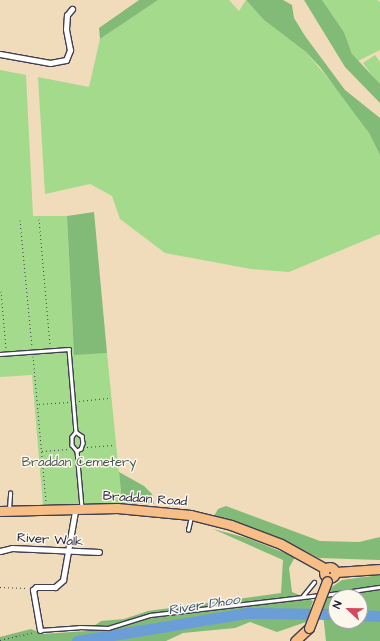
<!DOCTYPE html>
<style>
body{margin:0}
#map{position:relative;width:380px;height:641px;overflow:hidden;background:#f0dcba;font-family:"Architects Daughter",sans-serif}
div>[style]{position:absolute}
[style*='--x']{left:calc(var(--x)*1px);top:calc(var(--y)*1px);width:calc(var(--w)*1px);rotate:calc(var(--a)*1deg)}
.green>*{inset:0;background:#a3da8c}
.forest>*{inset:0;background:#82ba78}
.river>*{height:11px;margin:-5.5px;padding:0 5.5px;transform-origin:5.5px;border-radius:5.5px;background:#6b9ed6}
.path>*{height:1px;margin-top:-0.5px;transform-origin:0;background:repeating-linear-gradient(90deg,#413e4e 0 1px,transparent 0 4px)}
.roads{filter:drop-shadow(1px 0 #413e4e) drop-shadow(-1px 0 #413e4e) drop-shadow(0 1px #413e4e) drop-shadow(0 -1px #413e4e)}
.lane>*{height:2.5px;margin:-1.25px;padding:0 1.25px;transform-origin:1.25px;border-radius:1.25px;background:#fff}
.street>*{height:5px;margin:-2.5px;padding:0 2.5px;transform-origin:2.5px;border-radius:2.5px;background:#fff}
.highway>*{height:9px;margin:-4.5px;padding:0 4.5px;transform-origin:4.5px;border-radius:4.5px;background:#f7be87}
.highway>.ring{margin:-4.5px;padding:0;box-sizing:content-box;background:none;border:9px solid #f7be87;border-radius:50%}
.bridges{filter:drop-shadow(1px 0 #413e4e) drop-shadow(-1px 0 #413e4e) drop-shadow(0 1px #413e4e) drop-shadow(0 -1px #413e4e)}
.highway-bridge>*{height:9px;margin:-4.5px;padding:0 4.5px;transform-origin:4.5px;border-radius:4.5px;background:#f7be87}
span{translate:-50% -50%;white-space:nowrap;text-align:center;line-height:1.15;-webkit-text-stroke:3px #fbf7ec;paint-order:stroke}
.park-label{font-size:13px;color:#495953}
.street-label{font-size:13px;color:#22223b}
.water-label{font-size:14px;color:#3f5479;font-style:italic}
.north{position:absolute;left:328px;top:589px;width:40px;height:40px;box-sizing:border-box;background:#fbf7ec;border:1px solid #a4a2a5;border-radius:50%;rotate:292deg;font-size:11px;font-weight:700;line-height:16px;text-align:center;color:#22223b}
.north::after{content:'';display:block;margin:auto;width:14px;height:18px;background:#d1495b;clip-path:polygon(50% 0,100% 100%,50% 72%,0 100%)}
</style>
<div id="map">
<div class="green">
<div style="clip-path:polygon(158px 0,229px 0,239px 11px,246px 0,264px 20px,306px 52px,345px 99px,369px 133px,380px 155px,380px 234px,289px 272px,251px 269px,165px 253px,120px 219px,112px 196px,90px 184px,45px 194px,38px 77px,89px 87px,100px 39px)"></div>
<div style="clip-path:polygon(322px 0,377px 0,380px 2px,380px 50px,358px 61px,352px 54px,344px 32px)"></div>
<div style="clip-path:polygon(375px 55px,380px 62px,380px 86px,363px 63px)"></div>
<div style="clip-path:polygon(0 70px,26px 75px,33px 216px,67px 216px,74px 354px,107px 353px,122px 503px,43px 506px,32px 375px,0 377px)"></div>
</div>
<div class="forest">
<div style="clip-path:polygon(139px 0,158px 0,100px 39px,99px 28px)"></div>
<div style="clip-path:polygon(246px 0,283px 0,292px 5px,294px 18px,305px 36px,345px 90px,380px 118px,380px 155px,369px 133px,320px 67px,306px 52px,264px 20px)"></div>
<div style="clip-path:polygon(304px 0,322px 0,344px 32px,352px 54px,380px 84px,380px 103px,345px 67px)"></div>
<div style="clip-path:polygon(94px 212px,107px 353px,74px 355px,67px 216px)"></div>
<div style="clip-path:polygon(119px 472px,144px 486px,152px 494px,154px 504px,122px 503px)"></div>
<div style="clip-path:polygon(226px 506px,320px 541px,359px 542px,380px 537px,380px 560px,319px 558px,278px 538px,214px 516px,218px 509px)"></div>
<div style="clip-path:polygon(213px 529px,247px 538px,295px 557px,289px 568px,292px 592px,313px 601px,306px 622px,277px 632px,250px 622px,235px 628px,183px 633px,166px 641px,0 641px,0 637px,31px 629px,43px 634px,87px 631px,101px 621px,124px 619px,148px 611px,281px 593px,283px 560px)"></div>
<div style="clip-path:polygon(evenodd,380px 575px,380px 641px,326px 641px,322px 605px,329px 589px,342px 580px,380px 575px,336px 597px,360px 597px,360px 621px,336px 621px,336px 597px)"></div>
</div>
<div class="river">
<div style="--x:360;--y:615;--w:20;--a:3"></div>
<div style="--x:77;--y:641;--w:171;--a:-9.4"></div>
<div style="--x:246;--y:613;--w:90;--a:0.6"></div>
</div>
<div class="path">
<div style="--x:39;--y:219;--w:127;--a:85"></div>
<div style="--x:20;--y:220;--w:128;--a:84.6"></div>
<div style="--x:1;--y:291;--w:58;--a:85.1"></div>
<div style="--x:33;--y:356;--w:147;--a:84.9"></div>
<div style="--x:79;--y:401;--w:29;--a:-6"></div>
<div style="--x:39;--y:404;--w:30;--a:-4"></div>
<div style="--x:87;--y:447;--w:27;--a:-4"></div>
<div style="--x:42;--y:451;--w:27;--a:-4"></div>
<div style="--x:0;--y:587;--w:27;--a:2"></div>
<div style="--x:0;--y:640;--w:35;--a:-13"></div>
</div>
<div class="roads">
<div class="lane">
<div style="--x:0;--y:354;--w:69;--a:-4.1"></div>
<div style="--x:69;--y:349;--w:83;--a:85.2"></div>
<div style="--x:76;--y:432;--w:6;--a:129"></div>
<div style="--x:72;--y:437;--w:8;--a:90"></div>
<div style="--x:72;--y:445;--w:8;--a:50"></div>
<div style="--x:77;--y:451;--w:56;--a:84.9"></div>
<div style="--x:76;--y:432;--w:7;--a:34"></div>
<div style="--x:82;--y:436;--w:7;--a:82"></div>
<div style="--x:83;--y:443;--w:6;--a:108"></div>
<div style="--x:81;--y:449;--w:4;--a:153"></div>
<div style="--x:9;--y:509;--w:16;--a:-86"></div>
<div style="--x:188;--y:530;--w:13;--a:-77"></div>
<div style="--x:325;--y:595;--w:56;--a:-8.3"></div>
<div style="--x:302;--y:597;--w:19;--a:-51"></div>
<div style="--x:40;--y:630;--w:39;--a:-4"></div>
<div style="--x:79;--y:627;--w:29;--a:2"></div>
<div style="--x:108;--y:628;--w:44;--a:-17.2"></div>
<div style="--x:150;--y:615;--w:171;--a:-6.7"></div>
</div>
<div class="street">
<div style="--x:0;--y:54;--w:51;--a:10.2"></div>
<div style="--x:50;--y:63;--w:16;--a:-11"></div>
<div style="--x:66;--y:60;--w:11;--a:-68"></div>
<div style="--x:70;--y:50;--w:21;--a:-101"></div>
<div style="--x:66;--y:29;--w:14;--a:-86"></div>
<div style="--x:67;--y:15;--w:8;--a:-50"></div>
<div style="--x:0;--y:551;--w:12;--a:-14"></div>
<div style="--x:12;--y:548;--w:87;--a:2.6"></div>
<div style="--x:40;--y:630;--w:41;--a:-99.9"></div>
<div style="--x:33;--y:590;--w:4;--a:-45"></div>
<div style="--x:36;--y:587;--w:19;--a:0"></div>
<div style="--x:55;--y:587;--w:11;--a:-41"></div>
<div style="--x:63;--y:580;--w:70;--a:-80.1"></div>
</div>
<div class="highway">
<div style="--x:0;--y:511;--w:117;--a:-1.5"></div>
<div style="--x:117;--y:508;--w:74;--a:5.4"></div>
<div style="--x:191;--y:515;--w:41;--a:14"></div>
<div style="--x:231;--y:525;--w:53;--a:20.8"></div>
<div style="--x:281;--y:544;--w:51;--a:29.1"></div>
<div class="ring" style="left:324.5px;top:567.5px;width:2px;height:2px"></div>
<div style="--x:336;--y:572;--w:44;--a:-3.9"></div>
<div style="--x:295;--y:641;--w:19;--a:-43"></div>
</div>
</div>
<div class="bridges">
<div class="highway-bridge">
<div style="--x:309;--y:628;--w:50;--a:-69"></div>
</div>
</div>
<div class="park-label">
<span style="left:79px;top:462px">Braddan Cemetery</span>
</div>
<div class="street-label">
<span style="left:145px;top:499px;rotate:4deg">Braddan Road</span>
<span style="left:50px;top:540px;rotate:4deg">River Walk</span>
</div>
<div class="water-label">
<span style="left:204px;top:605px;rotate:-9deg">River Dhoo</span>
</div>
<div class="north">N</div>
</div>
